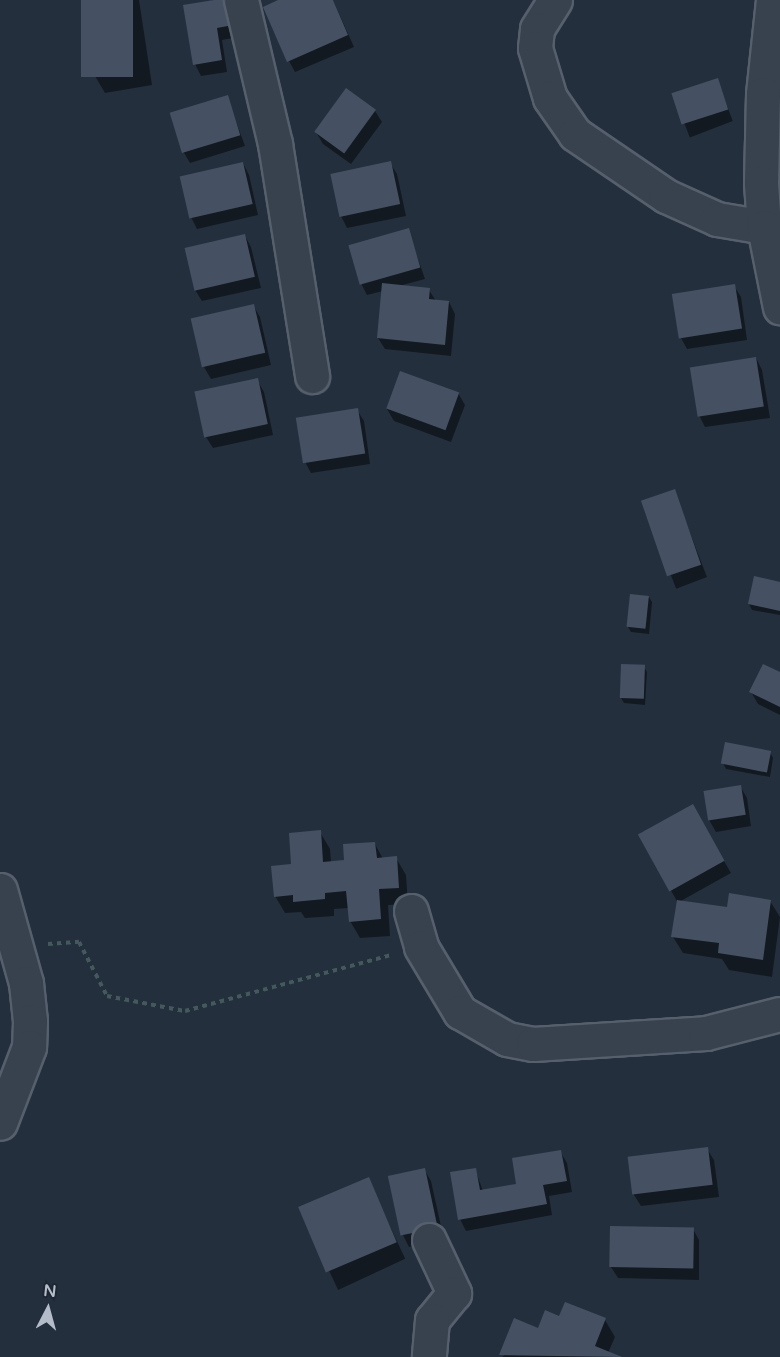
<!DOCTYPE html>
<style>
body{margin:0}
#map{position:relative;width:780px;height:1357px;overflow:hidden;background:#242f3e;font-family:"Varela Round",sans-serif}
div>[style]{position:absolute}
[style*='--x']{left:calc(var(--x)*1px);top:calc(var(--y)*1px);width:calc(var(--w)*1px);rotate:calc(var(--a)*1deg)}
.shadow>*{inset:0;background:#0007;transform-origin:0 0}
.building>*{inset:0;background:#455162;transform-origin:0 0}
.path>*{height:4px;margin-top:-2px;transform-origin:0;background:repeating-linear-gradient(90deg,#44595c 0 4.5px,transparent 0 9px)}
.roads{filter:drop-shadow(2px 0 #565f6c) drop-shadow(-2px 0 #565f6c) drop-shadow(0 2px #565f6c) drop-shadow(0 -2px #565f6c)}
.street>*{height:33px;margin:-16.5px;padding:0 16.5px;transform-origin:16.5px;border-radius:16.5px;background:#38414e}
span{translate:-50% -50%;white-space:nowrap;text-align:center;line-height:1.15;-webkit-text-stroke:4.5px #1d2633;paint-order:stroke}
.north{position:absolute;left:18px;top:1279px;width:60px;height:60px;-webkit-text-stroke:4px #1d2633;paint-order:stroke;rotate:6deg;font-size:16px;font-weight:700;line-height:24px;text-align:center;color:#b4bcc9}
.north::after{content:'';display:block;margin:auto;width:21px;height:27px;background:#b4bcc9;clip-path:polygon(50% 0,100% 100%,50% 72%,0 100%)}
</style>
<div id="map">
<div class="shadow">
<div style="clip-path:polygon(83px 0,139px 0,152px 85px,105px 93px,95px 76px)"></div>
<div style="clip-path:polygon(223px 0,238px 37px,222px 40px,227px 72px,201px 76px,195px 64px)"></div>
<div style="clip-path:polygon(282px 0,333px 0,354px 47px,295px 72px,289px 61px)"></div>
<div style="left:717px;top:80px;width:44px;height:46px;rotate:69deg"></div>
<div style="clip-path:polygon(227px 97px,245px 146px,190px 163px,183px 151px)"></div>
<div style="clip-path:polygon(375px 111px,382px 122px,351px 164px,323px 144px,316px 132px)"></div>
<div style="clip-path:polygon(243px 163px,249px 175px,258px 215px,197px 229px,191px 217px)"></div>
<div style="clip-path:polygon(390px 163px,397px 174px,406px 216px,347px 228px,341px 216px)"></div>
<div style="clip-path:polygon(408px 230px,425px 279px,399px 286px,429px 290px,436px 301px,449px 302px,455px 314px,451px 356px,385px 349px,378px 338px,383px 291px,367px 295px,361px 283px)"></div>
<div style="clip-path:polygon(245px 236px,251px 247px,261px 288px,202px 301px,195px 290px,187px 249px)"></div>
<div style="clip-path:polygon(734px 286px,741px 297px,747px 340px,687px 349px,681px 338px,674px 295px)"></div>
<div style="clip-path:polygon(253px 305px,260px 317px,271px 365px,211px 379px,204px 367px)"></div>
<div style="clip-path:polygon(756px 358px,762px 370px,770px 418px,705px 427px,699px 415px)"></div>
<div style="clip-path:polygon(257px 380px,264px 392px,273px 435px,213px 448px,206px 437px,197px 393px)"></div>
<div style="clip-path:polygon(458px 393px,465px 405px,451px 442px,394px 421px,387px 409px)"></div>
<div style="clip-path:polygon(357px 410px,364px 421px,370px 464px,311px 473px,305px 462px,298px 419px)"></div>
<div style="left:674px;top:491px;width:92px;height:33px;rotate:69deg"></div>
<div style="clip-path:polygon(780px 583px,780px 615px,752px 610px,749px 604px)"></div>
<div style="clip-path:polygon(649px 597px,652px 602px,649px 634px,631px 632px,628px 627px)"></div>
<div style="clip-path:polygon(644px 667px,647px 672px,645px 705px,624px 703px,621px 698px)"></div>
<div style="clip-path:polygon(780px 674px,780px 715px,758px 704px,751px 692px)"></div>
<div style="clip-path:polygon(770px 752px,773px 758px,770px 777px,726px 769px,723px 763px)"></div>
<div style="clip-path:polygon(740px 786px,747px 798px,751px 826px,716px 832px,709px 820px)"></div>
<div style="clip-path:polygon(692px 806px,731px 873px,679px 902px,729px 909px,770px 901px,780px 917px,772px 977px,729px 970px,722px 959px,683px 953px,673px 937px,678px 903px,640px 835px)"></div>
<div style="clip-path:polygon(320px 832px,330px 849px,331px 862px,345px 861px,375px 844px,383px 859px,396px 858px,406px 875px,408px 904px,388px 905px,390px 936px,360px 938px,350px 921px,349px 908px,334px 909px,334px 916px,305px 918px,301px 912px,285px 913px,275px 896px,293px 865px)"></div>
<div style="clip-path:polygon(707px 1149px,714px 1160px,719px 1197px,641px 1206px,634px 1195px,629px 1158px)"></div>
<div style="clip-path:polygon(560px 1151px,567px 1163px,572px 1192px,549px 1196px,552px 1215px,466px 1231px,460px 1219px,475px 1169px,483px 1191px,518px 1185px)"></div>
<div style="clip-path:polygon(424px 1169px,431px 1181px,444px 1240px,409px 1247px,403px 1235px)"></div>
<div style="left:368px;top:1179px;width:88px;height:74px;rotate:65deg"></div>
<div style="clip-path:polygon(693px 1229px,699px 1240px,699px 1280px,618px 1278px,611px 1267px)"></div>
<div style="clip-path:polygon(560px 1318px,605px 1320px,615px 1337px,608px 1353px,618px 1357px,502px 1357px)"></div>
</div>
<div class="building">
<div style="left:81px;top:0;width:52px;height:77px"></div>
<div style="clip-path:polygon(214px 0,229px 0,233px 25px,217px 28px,222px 60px,193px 65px,183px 5px)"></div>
<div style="clip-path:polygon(278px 0,333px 0,348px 35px,287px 62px,263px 7px)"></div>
<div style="left:718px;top:78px;width:33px;height:49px;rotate:72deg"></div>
<div style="left:346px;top:88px;width:37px;height:54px;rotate:36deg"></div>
<div style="left:228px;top:95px;width:42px;height:61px;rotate:73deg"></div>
<div style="left:391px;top:161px;width:44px;height:62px;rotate:78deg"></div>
<div style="left:243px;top:162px;width:43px;height:65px;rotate:77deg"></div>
<div style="left:409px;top:228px;width:41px;height:63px;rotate:74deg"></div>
<div style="left:245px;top:234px;width:44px;height:62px;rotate:77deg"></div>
<div style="clip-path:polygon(382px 283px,430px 288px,429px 299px,449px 301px,445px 345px,377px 338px)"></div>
<div style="left:735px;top:284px;width:45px;height:64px;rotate:81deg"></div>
<div style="left:254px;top:304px;width:50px;height:65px;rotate:77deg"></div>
<div style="left:756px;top:357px;width:50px;height:67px;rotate:81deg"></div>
<div style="left:400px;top:371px;width:63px;height:40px;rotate:20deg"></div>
<div style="left:258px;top:378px;width:47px;height:65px;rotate:78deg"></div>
<div style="left:358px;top:408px;width:46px;height:63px;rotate:81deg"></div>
<div style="left:675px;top:489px;width:80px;height:36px;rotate:71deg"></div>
<div style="clip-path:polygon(754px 576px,780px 582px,780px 611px,748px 604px)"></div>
<div style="left:630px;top:594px;width:19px;height:33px;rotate:6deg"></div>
<div style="left:621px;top:664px;width:24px;height:34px;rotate:2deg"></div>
<div style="clip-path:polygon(763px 664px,780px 672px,780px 707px,749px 692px)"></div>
<div style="left:725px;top:742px;width:47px;height:22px;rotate:11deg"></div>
<div style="left:741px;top:785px;width:30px;height:38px;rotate:81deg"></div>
<div style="left:693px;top:804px;width:65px;height:63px;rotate:61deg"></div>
<div style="clip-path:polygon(321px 830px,323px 862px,344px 860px,343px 844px,375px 842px,377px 858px,397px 856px,399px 888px,379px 889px,381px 919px,349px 922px,346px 891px,325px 893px,325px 899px,293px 902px,293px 895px,274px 897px,271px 866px,291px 864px,289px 833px)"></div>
<div style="clip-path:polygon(729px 893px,771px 900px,763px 960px,718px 953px,719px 943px,671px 937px,677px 900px,727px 907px)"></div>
<div style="left:708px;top:1147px;width:38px;height:81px;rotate:83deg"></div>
<div style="clip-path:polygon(561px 1150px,567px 1181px,543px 1185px,547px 1204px,458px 1220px,450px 1172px,476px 1168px,480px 1190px,516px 1184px,512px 1158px)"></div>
<div style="left:425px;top:1168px;width:61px;height:38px;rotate:78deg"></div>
<div style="left:369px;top:1177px;width:71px;height:77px;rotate:67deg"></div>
<div style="left:610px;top:1226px;width:84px;height:41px;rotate:1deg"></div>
<div style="clip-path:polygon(565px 1302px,606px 1318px,595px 1346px,622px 1357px,499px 1355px,514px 1318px,538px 1328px,545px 1310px,559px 1316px)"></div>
</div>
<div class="path">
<div style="--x:48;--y:944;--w:31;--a:-4"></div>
<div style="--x:79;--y:942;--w:61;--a:62.6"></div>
<div style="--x:107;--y:996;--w:79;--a:10.9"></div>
<div style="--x:185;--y:1011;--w:213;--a:-15.2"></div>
</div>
<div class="roads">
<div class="street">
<div style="--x:241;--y:0;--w:148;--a:76.7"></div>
<div style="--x:275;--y:144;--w:235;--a:80.9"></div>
<div style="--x:555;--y:0;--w:34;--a:122"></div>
<div style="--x:537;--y:29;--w:19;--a:96"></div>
<div style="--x:535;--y:48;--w:52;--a:73.3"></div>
<div style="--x:550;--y:98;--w:44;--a:55.2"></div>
<div style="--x:575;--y:134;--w:110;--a:34.3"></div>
<div style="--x:666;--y:196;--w:56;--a:24.3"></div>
<div style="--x:717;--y:219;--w:48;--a:9.7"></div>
<div style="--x:773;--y:0;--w:95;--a:96.1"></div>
<div style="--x:763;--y:94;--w:89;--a:91.3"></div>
<div style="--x:761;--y:183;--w:44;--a:86.1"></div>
<div style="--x:764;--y:227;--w:82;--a:78.7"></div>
<div style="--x:0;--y:890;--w:97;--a:74.4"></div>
<div style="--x:26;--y:983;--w:38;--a:84"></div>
<div style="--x:30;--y:1021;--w:26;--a:92"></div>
<div style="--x:29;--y:1047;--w:81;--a:110.9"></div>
<div style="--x:411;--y:911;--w:37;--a:74"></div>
<div style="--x:421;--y:947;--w:76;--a:59"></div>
<div style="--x:460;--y:1012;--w:54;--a:29.9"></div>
<div style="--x:507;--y:1039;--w:26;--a:11"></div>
<div style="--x:533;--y:1044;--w:173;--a:-3.6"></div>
<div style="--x:706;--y:1033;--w:76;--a:-14.4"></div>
<div style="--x:429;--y:1240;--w:59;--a:64.7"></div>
<div style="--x:454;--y:1293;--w:35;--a:129"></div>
<div style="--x:432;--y:1320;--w:37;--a:95"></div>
</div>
</div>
<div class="north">N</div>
</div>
